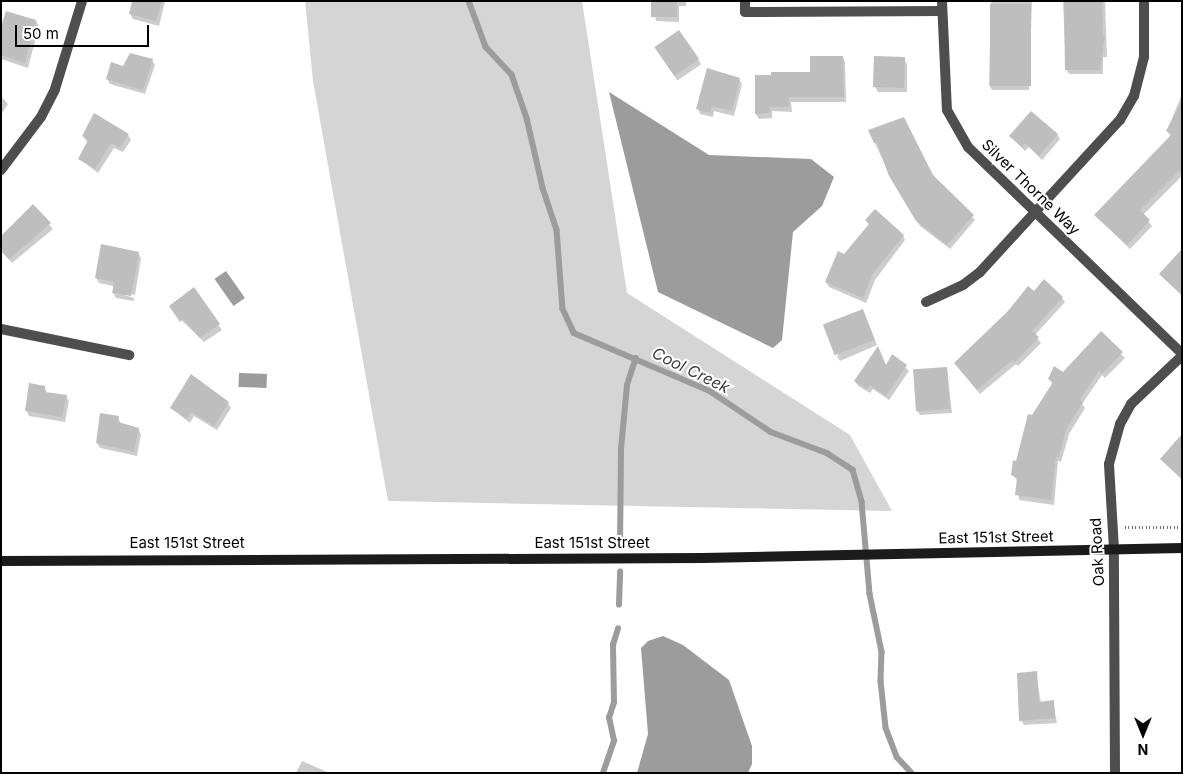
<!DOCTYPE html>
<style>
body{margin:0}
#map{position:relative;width:1183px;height:774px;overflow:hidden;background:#fff;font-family:Inter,sans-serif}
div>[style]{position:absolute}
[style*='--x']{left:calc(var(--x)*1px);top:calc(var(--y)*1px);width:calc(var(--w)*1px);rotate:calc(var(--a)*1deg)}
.green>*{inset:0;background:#d5d5d5}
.water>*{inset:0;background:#9c9c9c;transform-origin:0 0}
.shadow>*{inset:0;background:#0003;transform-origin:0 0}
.stream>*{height:5.5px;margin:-2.75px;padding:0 2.75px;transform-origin:2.75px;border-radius:2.75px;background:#9c9c9c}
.building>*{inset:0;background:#bebebe;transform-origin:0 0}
.path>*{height:3px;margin-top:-1.5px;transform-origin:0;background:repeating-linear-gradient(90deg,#707070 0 1px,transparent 0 3.5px)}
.street>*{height:10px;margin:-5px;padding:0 5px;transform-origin:5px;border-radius:5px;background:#4e4e4e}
.secondary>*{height:10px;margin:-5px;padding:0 5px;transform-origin:5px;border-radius:5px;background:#1b1b1b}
span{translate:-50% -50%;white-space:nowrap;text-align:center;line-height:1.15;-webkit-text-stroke:4px #fff;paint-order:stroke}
.street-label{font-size:15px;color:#000}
.water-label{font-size:16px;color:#3d3d3d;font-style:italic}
.frame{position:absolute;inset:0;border:2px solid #000;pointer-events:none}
.north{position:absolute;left:1118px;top:709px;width:50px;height:50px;-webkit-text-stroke:4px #fff;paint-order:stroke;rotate:180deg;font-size:14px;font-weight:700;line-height:20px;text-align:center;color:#000}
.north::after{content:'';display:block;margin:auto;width:18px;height:22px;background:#000;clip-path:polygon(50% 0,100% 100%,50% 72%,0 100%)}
.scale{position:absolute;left:15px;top:25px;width:134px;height:22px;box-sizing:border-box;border:2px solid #000;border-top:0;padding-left:6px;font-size:15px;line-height:18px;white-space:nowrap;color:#000;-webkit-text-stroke:4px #fff;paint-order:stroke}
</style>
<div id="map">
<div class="green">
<div style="clip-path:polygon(305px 1px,582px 1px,627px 293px,850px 435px,892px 511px,388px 501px,313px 81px)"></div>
</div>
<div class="water">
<div style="clip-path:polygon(609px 92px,709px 155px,811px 159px,834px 177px,822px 206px,793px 232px,782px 340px,773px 348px,658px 292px)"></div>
<div style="left:226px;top:271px;width:33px;height:14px;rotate:55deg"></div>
<div style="left:239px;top:373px;width:28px;height:14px;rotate:2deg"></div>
<div style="clip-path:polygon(663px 636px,683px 645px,729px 680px,752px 746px,752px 764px,748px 773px,637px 773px,648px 734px,641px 648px,648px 641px)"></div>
</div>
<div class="shadow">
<div style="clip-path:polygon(134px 1px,165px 1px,159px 26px,133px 19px,130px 14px)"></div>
<div style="clip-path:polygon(652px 1px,686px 1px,686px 6px,679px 6px,679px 22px,656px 21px)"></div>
<div style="clip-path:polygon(991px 1px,1032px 1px,1029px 90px,992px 90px,989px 85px)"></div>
<div style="clip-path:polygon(1063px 1px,1105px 1px,1107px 57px,1103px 57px,1103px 74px,1069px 74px,1066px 69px)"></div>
<div style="clip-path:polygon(36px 21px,39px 26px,28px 68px,1px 59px,1px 32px)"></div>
<div style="left:679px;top:31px;width:40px;height:29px;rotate:56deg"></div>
<div style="clip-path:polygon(843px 57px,845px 62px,846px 102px,791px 102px,792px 112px,772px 111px,772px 118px,759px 119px,756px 114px)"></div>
<div style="clip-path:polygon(904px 59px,907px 64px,907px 92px,878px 92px,875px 87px)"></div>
<div style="clip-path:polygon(126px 60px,152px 60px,155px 65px,145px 94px,110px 84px,107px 79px,124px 67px)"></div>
<div style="clip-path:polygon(739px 79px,742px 84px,734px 116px,714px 111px,713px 117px,700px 114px,698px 109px)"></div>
<div style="clip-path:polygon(1182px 94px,1182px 176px,1143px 215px,1152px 226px,1130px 249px,1095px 215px,1171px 137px,1167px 131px)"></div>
<div style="clip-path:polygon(1px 96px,8px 104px,1px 115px)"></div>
<div style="clip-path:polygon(903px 118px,933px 177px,975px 220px,950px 249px,920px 226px,890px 176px,875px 143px)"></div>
<div style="clip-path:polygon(1057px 134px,1060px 139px,1042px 160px,1029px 147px,1025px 151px,1010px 136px)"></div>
<div style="clip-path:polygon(128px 135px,131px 140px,123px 152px,114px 148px,98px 173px,80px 159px,88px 143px,83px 136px)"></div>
<div style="clip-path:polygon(33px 206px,53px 229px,12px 263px,1px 251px,1px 237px)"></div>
<div style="clip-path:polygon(866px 220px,903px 235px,905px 240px,875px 280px,866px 303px,829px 287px,826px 282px,869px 225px)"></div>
<div style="clip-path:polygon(1182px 251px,1182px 296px,1160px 274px)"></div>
<div style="clip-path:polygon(138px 253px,141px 258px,135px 295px,115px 292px,134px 298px,134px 301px,116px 298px,113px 293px,114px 286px,99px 283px,96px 278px)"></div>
<div style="clip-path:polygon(193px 289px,222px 330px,204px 342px,173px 312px)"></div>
<div style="clip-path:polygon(1034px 292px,1062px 298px,1065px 302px,1035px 335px,1041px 343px,1018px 366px,1016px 364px,980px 394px,959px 368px)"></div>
<div style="clip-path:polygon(865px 315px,877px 345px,840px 361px,837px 356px)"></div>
<div style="clip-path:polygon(1101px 333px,1125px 358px,1105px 378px,1102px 375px,1082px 404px,1085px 408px,1069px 434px,1061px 462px,1058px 461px,1054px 505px,1019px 500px,1018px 482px,1013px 475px,1032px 417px,1052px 384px,1049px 379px,1064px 373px)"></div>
<div style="clip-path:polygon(893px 356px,909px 371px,889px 400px,873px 389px,870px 393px,858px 386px,855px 381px,886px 367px)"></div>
<div style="clip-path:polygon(947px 368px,952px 413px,920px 415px,917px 410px)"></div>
<div style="clip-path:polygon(45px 388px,47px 393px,66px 396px,69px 401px,65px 422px,29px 416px,27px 411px)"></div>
<div style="clip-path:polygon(228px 403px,231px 408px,217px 430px,194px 416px,190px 423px,171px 408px)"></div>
<div style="clip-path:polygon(118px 417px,121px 424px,138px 429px,141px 434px,137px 456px,100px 448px,97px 443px)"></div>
<div style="clip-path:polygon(1182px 436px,1182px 480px,1162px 460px)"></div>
<div style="clip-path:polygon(1036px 673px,1041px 703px,1053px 702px,1057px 723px,1024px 725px,1021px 720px)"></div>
<div style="clip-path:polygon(302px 761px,325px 771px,326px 773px,296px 773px)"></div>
</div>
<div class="stream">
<div style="--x:469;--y:1;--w:49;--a:69.7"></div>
<div style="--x:486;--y:47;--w:38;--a:47"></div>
<div style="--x:512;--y:75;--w:46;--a:70.8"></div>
<div style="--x:527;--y:118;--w:72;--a:77.1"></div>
<div style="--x:543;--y:188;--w:44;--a:71.6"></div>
<div style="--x:557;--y:230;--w:79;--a:85.7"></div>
<div style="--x:563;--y:309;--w:26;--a:65"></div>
<div style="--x:574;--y:333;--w:148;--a:23.1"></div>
<div style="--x:710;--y:391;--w:73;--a:33.9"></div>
<div style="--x:771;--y:432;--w:60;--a:20.6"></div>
<div style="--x:827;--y:453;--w:31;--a:33"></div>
<div style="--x:853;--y:470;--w:33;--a:74"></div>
<div style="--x:862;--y:502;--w:92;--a:85"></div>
<div style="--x:870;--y:594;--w:59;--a:78.3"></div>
<div style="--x:882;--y:652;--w:29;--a:92"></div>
<div style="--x:881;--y:681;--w:47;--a:83.9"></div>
<div style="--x:886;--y:728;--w:31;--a:69"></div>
<div style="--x:897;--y:757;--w:22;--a:47"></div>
<div style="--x:620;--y:546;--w:97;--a:-89.4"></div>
<div style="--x:621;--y:449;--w:64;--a:-84.6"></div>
<div style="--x:627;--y:385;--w:28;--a:-72"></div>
<div style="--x:619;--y:605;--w:33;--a:-88"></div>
<div style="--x:603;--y:773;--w:34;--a:-71"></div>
<div style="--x:614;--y:741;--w:24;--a:-102"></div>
<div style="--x:609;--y:718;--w:16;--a:-72"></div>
<div style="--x:614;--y:703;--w:58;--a:-91"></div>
<div style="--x:613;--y:645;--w:17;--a:-73"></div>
</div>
<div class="building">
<div style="clip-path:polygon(132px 1px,162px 1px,156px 21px,129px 14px)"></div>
<div style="left:651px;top:1px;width:26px;height:16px"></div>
<div style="clip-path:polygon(1064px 1px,1102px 1px,1103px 35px,1105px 35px,1100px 70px,1065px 70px)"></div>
<div style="left:990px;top:4px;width:41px;height:82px"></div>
<div style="clip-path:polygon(6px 11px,36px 20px,25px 63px,1px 55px,1px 27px)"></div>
<div style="left:679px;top:30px;width:35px;height:30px;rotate:55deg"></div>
<div style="clip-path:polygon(130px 53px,153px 59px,143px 90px,106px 79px,111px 62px,123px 66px)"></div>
<div style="clip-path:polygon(810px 56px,843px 56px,844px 97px,789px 97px,789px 107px,770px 107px,769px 113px,755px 114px,755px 75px,771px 75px,771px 72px,810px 72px)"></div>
<div style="left:874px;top:56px;width:31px;height:31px;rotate:2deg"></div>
<div style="clip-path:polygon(707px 68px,740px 78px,732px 111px,712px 106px,710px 113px,696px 109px)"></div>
<div style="clip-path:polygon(1182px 100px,1182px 168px,1140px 210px,1150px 220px,1127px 245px,1094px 215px,1172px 134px,1166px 131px)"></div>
<div style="clip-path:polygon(1031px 111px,1058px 134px,1039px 156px,1025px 143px,1022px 147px,1009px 136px)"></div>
<div style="clip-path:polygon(94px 113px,129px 134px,120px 148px,111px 143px,95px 169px,78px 159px,88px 140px,82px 136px)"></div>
<div style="clip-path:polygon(904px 117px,933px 175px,974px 215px,947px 245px,916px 221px,889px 176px,877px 143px,874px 143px,868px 130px)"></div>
<div style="clip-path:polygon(33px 204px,51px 223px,9px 259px,1px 251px,1px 236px)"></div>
<div style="clip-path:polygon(875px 209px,904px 235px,872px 275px,863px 298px,825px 282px,838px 251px,844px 254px,869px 224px,865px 220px)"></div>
<div style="clip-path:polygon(101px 244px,139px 252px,131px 296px,112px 293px,114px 282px,95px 278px)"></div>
<div style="clip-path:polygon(1182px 249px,1182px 295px,1159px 274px)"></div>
<div style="clip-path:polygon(1044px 279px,1063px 297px,1032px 331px,1039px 337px,1015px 362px,1012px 360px,977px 390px,954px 363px,1008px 311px,1028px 286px,1034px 291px)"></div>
<div style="clip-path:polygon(194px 287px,220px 324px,200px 338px,183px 319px,180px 322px,169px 306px)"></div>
<div style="left:863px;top:309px;width:33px;height:43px;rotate:69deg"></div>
<div style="clip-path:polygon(1101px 331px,1123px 352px,1102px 374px,1099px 371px,1079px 400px,1083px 402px,1066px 429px,1059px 457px,1056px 457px,1051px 500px,1015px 495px,1017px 478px,1011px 475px,1013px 460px,1016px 461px,1028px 414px,1032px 415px,1053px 382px,1048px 379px,1054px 366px,1063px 372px)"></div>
<div style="clip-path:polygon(878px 346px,886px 365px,892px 354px,907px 365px,886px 396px,870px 385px,867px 389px,854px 381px)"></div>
<div style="left:947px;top:367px;width:42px;height:34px;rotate:86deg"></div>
<div style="clip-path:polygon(191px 374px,229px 402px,214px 426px,191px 412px,187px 419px,170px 408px)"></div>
<div style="clip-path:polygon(29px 383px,45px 386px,45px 392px,67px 395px,62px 417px,25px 411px)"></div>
<div style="clip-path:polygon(100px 413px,119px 416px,118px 422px,139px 428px,134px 452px,96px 443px)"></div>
<div style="clip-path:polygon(1182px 434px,1182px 479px,1160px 459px)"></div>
<div style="clip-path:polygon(1037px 671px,1039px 702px,1054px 700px,1055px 718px,1019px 721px,1017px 673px)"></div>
</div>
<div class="path">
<div style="--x:1125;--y:527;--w:57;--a:0"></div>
</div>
<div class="street">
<div style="--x:745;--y:1;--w:11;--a:90"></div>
<div style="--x:745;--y:12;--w:197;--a:-0.3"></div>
<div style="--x:942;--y:1;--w:109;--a:87.4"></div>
<div style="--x:947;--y:110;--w:43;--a:60.4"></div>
<div style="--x:968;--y:147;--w:298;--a:44"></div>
<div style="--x:1;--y:170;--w:66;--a:-53"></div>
<div style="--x:41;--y:117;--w:31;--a:-63"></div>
<div style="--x:55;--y:89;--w:92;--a:-72.9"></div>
<div style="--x:926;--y:302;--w:41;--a:-24.7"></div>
<div style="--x:963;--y:285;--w:21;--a:-37"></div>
<div style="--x:980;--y:272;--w:207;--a:-47.4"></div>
<div style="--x:1120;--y:120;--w:28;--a:-60"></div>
<div style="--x:1134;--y:96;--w:40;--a:-75.6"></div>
<div style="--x:1144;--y:57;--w:56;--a:-90"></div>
<div style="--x:1;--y:329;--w:131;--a:11.5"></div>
<div style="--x:1115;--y:773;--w:224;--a:-90.3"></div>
<div style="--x:1114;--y:549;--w:85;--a:-93.4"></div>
<div style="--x:1109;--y:464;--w:41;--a:-74.6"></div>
<div style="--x:1120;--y:424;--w:23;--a:-61"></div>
<div style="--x:1131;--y:404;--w:70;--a:-43.3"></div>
</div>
<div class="secondary">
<div style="--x:1;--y:561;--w:702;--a:-0.24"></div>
<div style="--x:703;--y:558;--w:479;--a:-1.2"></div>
</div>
<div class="street-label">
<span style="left:1031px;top:187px;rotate:44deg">Silver Thorne Way</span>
<span style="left:996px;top:537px;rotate:-1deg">East 151st Street</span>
<span style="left:187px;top:543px">East 151st Street</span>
<span style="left:592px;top:543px">East 151st Street</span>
<span style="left:1097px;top:552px;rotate:-93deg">Oak Road</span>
</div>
<div class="water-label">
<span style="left:691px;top:370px;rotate:26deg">Cool Creek</span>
</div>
<div class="frame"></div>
<div class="north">N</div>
<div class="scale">50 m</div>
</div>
